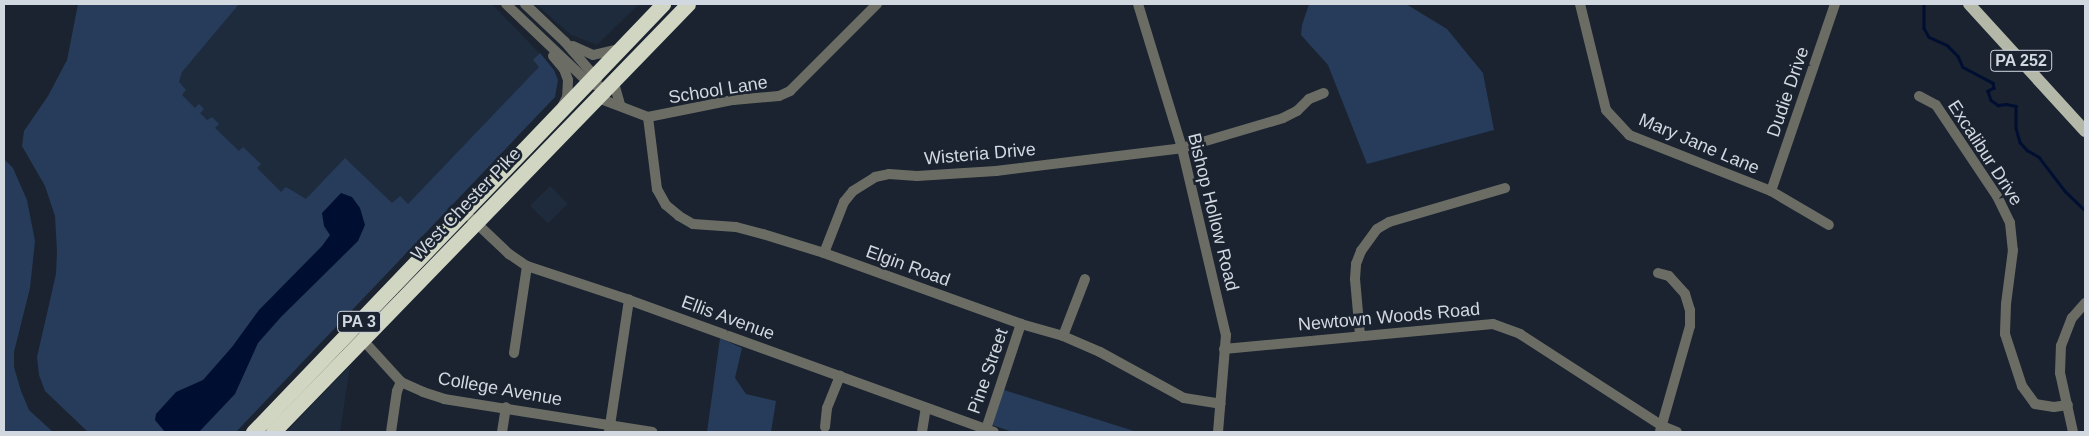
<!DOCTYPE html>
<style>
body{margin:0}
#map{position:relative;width:2089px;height:436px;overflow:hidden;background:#1a232f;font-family:Arial,sans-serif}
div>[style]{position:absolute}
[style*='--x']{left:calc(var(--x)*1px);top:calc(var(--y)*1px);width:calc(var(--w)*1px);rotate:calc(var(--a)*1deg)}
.built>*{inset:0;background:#1e2b3c;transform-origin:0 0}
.green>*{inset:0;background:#263c5a}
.water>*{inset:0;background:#000f31}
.stream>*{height:2.5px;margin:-1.25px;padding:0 1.25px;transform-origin:1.25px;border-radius:1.25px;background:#000f31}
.minor>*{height:10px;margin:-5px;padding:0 5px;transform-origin:5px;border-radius:5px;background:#6b6d65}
.major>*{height:12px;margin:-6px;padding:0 6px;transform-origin:6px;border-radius:6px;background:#b4b8a9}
.highway>*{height:15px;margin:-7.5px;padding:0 7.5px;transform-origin:7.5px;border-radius:7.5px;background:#d1d6c3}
span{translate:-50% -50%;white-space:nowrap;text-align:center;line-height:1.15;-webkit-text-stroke:5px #1a232f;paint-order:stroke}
.shield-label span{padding:1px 4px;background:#1a232f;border:1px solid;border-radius:4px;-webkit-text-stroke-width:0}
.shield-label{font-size:16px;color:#d2d8e0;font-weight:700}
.street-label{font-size:18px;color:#d2d8e0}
.frame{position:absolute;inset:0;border:5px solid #d2d8e0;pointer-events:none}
</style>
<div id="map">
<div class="built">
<div style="clip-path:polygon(228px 4px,492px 4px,548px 62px,396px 219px,286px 230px,168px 81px)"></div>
<div style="clip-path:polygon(536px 4px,639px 4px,597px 45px,571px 35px)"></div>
<div style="left:550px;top:186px;width:25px;height:28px;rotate:45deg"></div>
<div style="clip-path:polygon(350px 366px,340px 432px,286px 432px)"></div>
</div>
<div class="green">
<div style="clip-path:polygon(78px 4px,239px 4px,182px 72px,179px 82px,186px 90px,182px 95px,195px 108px,199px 104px,204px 109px,200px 113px,207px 120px,212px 117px,219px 124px,215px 128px,239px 151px,243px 147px,261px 164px,257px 168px,281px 192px,286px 187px,306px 199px,345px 158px,392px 203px,400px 196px,408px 204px,539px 67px,533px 60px,540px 53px,554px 70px,558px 80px,555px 97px,236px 432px,88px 432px,45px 391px,39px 375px,37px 357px,56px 274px,57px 251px,55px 216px,45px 186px,22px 146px,24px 131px,48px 96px,67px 60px)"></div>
<div style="clip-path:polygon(1309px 4px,1406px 4px,1447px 29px,1483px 73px,1494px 130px,1367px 164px,1328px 65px,1301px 35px,1302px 25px)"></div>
<div style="clip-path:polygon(4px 159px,13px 168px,27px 200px,35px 241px,30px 288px,14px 352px,14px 367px,21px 391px,29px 410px,53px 432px,4px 432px)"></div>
<div style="clip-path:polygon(720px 338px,742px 348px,735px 378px,746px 394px,776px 401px,771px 432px,707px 432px)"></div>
<div style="clip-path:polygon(1004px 390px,1137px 432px,1013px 432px,992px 425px)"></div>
</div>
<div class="water">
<div style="clip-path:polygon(341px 193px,352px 197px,360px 208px,365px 225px,358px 241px,281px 317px,258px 343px,235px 394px,199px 432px,165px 432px,155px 420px,156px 414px,176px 392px,203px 380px,232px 347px,259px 310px,322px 246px,330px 235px,324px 226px,322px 213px)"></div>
</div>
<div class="stream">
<div style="--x:1924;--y:4;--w:24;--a:90"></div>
<div style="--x:1924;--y:28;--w:10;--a:61"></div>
<div style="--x:1929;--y:37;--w:20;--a:24"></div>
<div style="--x:1947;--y:45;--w:16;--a:45"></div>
<div style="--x:1958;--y:56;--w:12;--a:66"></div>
<div style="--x:1963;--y:67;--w:34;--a:28"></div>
<div style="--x:1993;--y:83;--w:5;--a:79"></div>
<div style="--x:1994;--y:88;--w:7;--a:153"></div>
<div style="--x:1988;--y:91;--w:9;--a:72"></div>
<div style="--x:1991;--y:100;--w:9;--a:36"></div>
<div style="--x:1998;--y:105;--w:8;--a:-7"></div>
<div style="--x:2006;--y:104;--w:10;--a:11"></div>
<div style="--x:2016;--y:106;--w:22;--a:90"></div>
<div style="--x:2016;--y:128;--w:15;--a:74"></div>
<div style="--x:2020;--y:142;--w:11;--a:49"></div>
<div style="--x:2027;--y:150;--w:14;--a:30"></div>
<div style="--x:2039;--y:157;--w:43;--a:52.6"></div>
<div style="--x:2065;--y:191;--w:28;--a:44"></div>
</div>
<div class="minor">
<div style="--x:506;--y:4;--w:113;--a:43.6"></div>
<div style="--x:588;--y:82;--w:18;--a:22"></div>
<div style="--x:525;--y:4;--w:55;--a:43.5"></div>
<div style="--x:565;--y:42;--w:49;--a:49.1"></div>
<div style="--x:1138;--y:4;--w:151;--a:73"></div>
<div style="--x:1182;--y:148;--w:192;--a:76.8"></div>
<div style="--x:1226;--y:335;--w:97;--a:94.7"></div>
<div style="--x:1580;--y:4;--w:109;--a:76.2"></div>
<div style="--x:1606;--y:110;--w:34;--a:47"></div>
<div style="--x:1629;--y:135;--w:153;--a:21.5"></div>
<div style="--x:1771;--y:191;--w:67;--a:30.4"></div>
<div style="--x:573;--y:46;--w:22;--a:24"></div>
<div style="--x:593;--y:55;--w:23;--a:-13"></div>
<div style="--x:553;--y:56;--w:17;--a:50"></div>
<div style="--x:564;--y:69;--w:12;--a:70"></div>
<div style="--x:568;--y:80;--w:17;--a:93"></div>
<div style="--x:567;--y:97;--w:9;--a:117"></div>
<div style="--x:613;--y:80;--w:26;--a:74"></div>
<div style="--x:1919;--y:96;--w:19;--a:28"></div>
<div style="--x:1936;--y:105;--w:110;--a:56.2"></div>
<div style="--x:1997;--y:196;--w:30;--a:64"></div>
<div style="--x:2010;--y:223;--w:27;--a:84"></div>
<div style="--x:2013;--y:250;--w:54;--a:97.4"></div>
<div style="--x:2006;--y:304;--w:30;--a:92"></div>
<div style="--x:2005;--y:334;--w:55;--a:71.9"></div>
<div style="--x:2022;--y:386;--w:22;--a:54"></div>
<div style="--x:2035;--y:404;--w:19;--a:9"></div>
<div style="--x:2054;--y:407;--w:14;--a:-8"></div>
<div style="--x:593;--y:103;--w:9;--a:-27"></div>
<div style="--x:601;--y:99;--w:50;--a:21"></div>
<div style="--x:648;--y:117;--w:87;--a:-11.3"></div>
<div style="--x:733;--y:100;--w:46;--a:-5"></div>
<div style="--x:779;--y:96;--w:12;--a:-24"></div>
<div style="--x:790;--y:91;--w:123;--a:-45"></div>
<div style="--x:648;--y:117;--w:73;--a:82.9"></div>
<div style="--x:657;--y:189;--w:18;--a:61"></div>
<div style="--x:666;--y:205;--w:17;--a:40"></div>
<div style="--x:679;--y:216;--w:16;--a:30"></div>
<div style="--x:693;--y:224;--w:43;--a:4"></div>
<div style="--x:736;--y:227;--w:28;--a:15"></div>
<div style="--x:763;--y:234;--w:64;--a:17.3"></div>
<div style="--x:824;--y:253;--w:209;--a:19.8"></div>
<div style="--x:1021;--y:324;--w:44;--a:15.9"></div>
<div style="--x:1063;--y:336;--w:40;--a:23.4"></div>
<div style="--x:1100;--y:352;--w:96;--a:28.7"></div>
<div style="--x:1184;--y:398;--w:37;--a:9"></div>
<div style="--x:1771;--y:191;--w:198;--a:-71.1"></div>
<div style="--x:472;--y:219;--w:51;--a:43.4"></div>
<div style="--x:509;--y:254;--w:22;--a:34"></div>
<div style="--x:527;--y:266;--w:108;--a:18.4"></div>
<div style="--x:629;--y:300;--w:388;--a:19.9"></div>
<div style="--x:824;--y:253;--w:55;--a:-68.6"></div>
<div style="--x:844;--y:202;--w:14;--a:-51"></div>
<div style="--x:853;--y:191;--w:26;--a:-32"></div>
<div style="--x:875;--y:177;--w:14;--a:-12"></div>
<div style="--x:889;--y:174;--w:28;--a:4"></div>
<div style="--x:917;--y:176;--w:79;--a:-3.6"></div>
<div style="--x:996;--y:171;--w:187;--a:-7"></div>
<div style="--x:1182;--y:148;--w:105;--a:-16.5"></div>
<div style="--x:1283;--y:118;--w:16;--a:-27"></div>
<div style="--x:1297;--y:111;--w:17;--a:-45"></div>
<div style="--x:1309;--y:99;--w:16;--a:-22"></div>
<div style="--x:1658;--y:273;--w:11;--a:15"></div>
<div style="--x:1669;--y:276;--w:24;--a:48"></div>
<div style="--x:1685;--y:294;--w:17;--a:73"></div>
<div style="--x:1690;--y:310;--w:16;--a:90"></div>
<div style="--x:1690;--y:326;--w:109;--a:105.9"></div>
<div style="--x:1360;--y:335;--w:56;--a:-95.1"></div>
<div style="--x:1355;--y:279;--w:15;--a:-86"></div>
<div style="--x:1356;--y:264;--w:14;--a:-69"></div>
<div style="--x:1361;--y:251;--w:27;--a:-54"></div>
<div style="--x:1377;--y:229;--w:14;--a:-30"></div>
<div style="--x:1389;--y:222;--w:121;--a:-16.3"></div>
<div style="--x:1063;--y:336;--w:61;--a:-68.9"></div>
<div style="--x:362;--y:339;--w:58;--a:47.8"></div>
<div style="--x:401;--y:382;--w:24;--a:24"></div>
<div style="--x:423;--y:392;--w:22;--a:18"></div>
<div style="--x:444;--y:399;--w:211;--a:9"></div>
<div style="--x:1224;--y:349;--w:270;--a:-5.3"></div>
<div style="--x:1493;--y:324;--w:29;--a:20"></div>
<div style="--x:1520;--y:334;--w:169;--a:32.9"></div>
<div style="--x:1662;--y:426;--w:16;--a:22"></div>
<div style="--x:514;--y:353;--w:88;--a:-81.5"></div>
<div style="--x:825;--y:427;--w:19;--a:-84"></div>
<div style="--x:827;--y:408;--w:35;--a:-68"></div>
<div style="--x:986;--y:429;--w:111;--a:-71.6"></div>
<div style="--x:391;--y:432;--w:41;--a:-81.7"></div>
<div style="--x:397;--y:391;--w:10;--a:-66"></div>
<div style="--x:502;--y:432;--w:25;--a:-81"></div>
<div style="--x:609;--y:432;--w:134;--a:-81.4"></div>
<div style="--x:922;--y:432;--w:24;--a:-81"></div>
<div style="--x:2073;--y:432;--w:60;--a:-102.4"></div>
<div style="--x:2060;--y:373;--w:27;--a:-88"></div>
<div style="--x:2061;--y:346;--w:30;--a:-69"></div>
<div style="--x:2072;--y:318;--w:20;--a:-49"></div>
</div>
<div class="major">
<div style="--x:1969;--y:4;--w:172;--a:47.6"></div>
</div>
<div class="highway">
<div style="--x:253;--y:432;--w:593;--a:-46.23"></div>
<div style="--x:273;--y:432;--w:596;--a:-45.88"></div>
</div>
<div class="shield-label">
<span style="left:2021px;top:61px">PA 252</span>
<span style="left:359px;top:322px">PA 3</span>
</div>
<div class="street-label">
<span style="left:718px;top:90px;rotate:-9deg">School Lane</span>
<span style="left:1788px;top:92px;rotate:-71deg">Dudie Drive</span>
<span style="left:1699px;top:144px;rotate:23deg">Mary Jane Lane</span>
<span style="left:1985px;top:153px;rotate:57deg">Excalibur Drive</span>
<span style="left:980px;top:154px;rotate:-5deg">Wisteria Drive</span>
<span style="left:466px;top:204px;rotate:-46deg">West Chester Pike</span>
<span style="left:1213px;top:212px;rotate:76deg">Bishop Hollow Road</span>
<span style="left:908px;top:266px;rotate:20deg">Elgin Road</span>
<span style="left:1389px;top:317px;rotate:-5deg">Newtown Woods Road</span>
<span style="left:728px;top:318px;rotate:20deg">Ellis Avenue</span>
<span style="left:988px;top:371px;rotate:-71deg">Pine Street</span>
<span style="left:500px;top:389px;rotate:10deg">College Avenue</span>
</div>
<div class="frame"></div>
</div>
